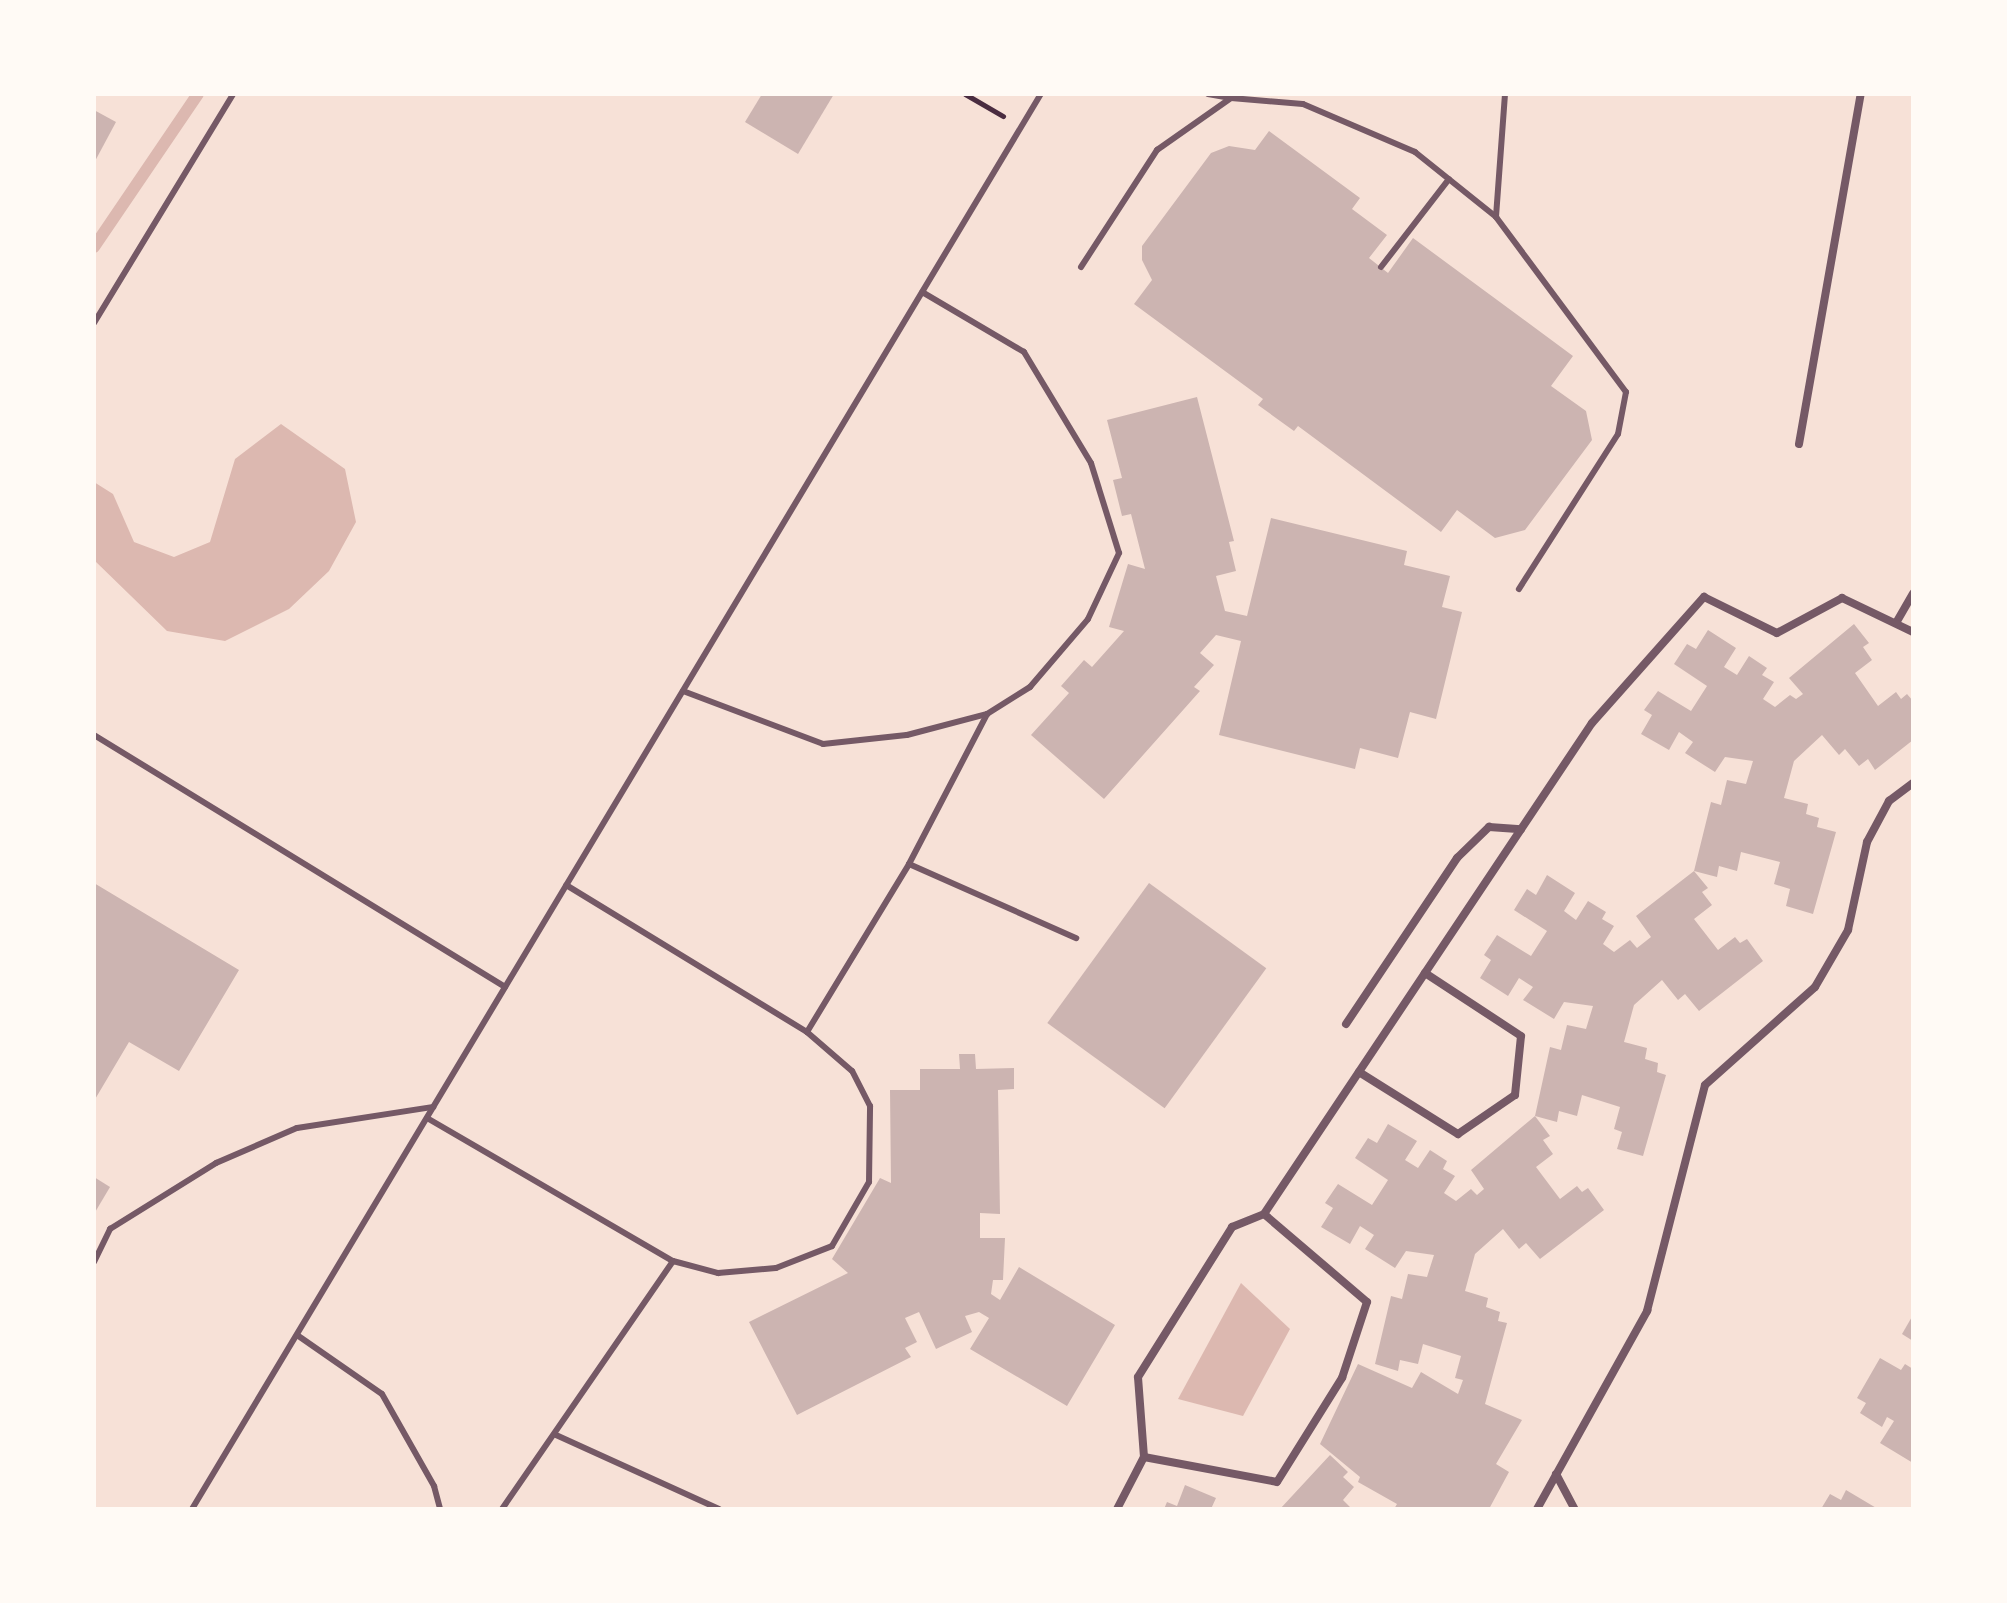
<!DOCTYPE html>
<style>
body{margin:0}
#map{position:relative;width:2007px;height:1603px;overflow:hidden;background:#f7e1d7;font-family:Georgia,serif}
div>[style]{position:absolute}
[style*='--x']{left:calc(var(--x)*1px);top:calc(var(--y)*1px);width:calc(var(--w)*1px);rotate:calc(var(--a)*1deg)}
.water>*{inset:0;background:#dcb8b0}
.stream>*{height:12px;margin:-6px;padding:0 6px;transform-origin:6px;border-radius:6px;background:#dcb8b0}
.building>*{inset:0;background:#ccb4b1;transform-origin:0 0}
.path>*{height:5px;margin:-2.5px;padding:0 2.5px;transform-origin:2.5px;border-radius:2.5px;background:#4a2c40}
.service>*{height:6px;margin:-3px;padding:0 3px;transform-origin:3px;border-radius:3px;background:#755966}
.minor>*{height:8px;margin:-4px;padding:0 4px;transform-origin:4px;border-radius:4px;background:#755966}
span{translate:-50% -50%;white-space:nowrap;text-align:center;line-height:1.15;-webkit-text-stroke:6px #fffaf5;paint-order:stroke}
.frame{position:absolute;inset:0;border:96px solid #fffaf5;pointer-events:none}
</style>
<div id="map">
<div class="water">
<div style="clip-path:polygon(281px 424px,345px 469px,356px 522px,329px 571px,289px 609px,225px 641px,167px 631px,94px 560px,94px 482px,113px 494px,134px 542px,174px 557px,210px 542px,235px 459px)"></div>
<div style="clip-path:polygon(1241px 1283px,1290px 1329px,1243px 1416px,1178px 1399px)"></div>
</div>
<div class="stream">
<div style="--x:94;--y:247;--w:185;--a:-55.8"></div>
</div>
<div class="building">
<div style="clip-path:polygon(762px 94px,834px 94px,798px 154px,745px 122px)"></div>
<div style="clip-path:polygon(94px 110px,116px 122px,94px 163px)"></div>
<div style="clip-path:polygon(1269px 131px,1360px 198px,1352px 209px,1387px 235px,1369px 258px,1388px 273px,1413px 238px,1573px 356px,1551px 386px,1586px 411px,1592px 440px,1525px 530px,1495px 538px,1457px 510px,1441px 532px,1298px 426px,1294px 431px,1258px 405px,1263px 399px,1134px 304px,1152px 280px,1142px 260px,1142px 246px,1211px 153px,1229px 146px,1255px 150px)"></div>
<div style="clip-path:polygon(1197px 397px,1234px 541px,1229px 542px,1236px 571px,1216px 576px,1225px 611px,1247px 616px,1271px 518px,1407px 551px,1404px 565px,1450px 576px,1442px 607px,1462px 612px,1436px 719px,1410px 712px,1398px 758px,1360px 748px,1355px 769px,1219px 735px,1241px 641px,1216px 635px,1200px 653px,1214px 665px,1194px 687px,1200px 691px,1104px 799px,1031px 735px,1069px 693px,1061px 686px,1084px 660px,1092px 667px,1124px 631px,1109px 627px,1128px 564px,1145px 569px,1131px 514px,1122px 516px,1113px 480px,1122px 478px,1107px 420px)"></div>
<div style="clip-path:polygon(1854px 624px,1869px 643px,1863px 647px,1872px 660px,1855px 673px,1878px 706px,1896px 692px,1901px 699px,1907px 694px,1913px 701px,1913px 740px,1875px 770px,1868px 759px,1859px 766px,1845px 749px,1839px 755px,1822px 735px,1794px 761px,1784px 798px,1808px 804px,1806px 814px,1819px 818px,1817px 827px,1836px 832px,1813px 914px,1786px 906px,1790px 889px,1774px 884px,1780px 862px,1741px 852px,1737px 871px,1719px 866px,1717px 877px,1694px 871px,1711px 802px,1721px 805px,1727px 780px,1746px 784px,1753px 761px,1725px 757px,1715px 772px,1685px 753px,1693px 742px,1679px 732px,1669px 750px,1641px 734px,1652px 715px,1644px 710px,1658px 691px,1691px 711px,1707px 686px,1674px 664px,1687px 644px,1696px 649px,1708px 630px,1736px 648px,1724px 667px,1737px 675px,1749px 656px,1767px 668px,1762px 675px,1774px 682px,1763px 699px,1775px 707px,1790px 695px,1796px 699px,1803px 694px,1789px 678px)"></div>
<div style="clip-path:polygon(1694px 871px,1708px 888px,1702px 892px,1712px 905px,1694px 919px,1718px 950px,1735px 937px,1740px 943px,1747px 939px,1763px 961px,1699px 1011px,1685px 994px,1678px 1000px,1662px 980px,1634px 1005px,1624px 1042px,1647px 1048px,1645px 1059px,1658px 1063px,1657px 1072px,1666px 1075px,1643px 1156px,1617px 1149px,1622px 1132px,1614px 1129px,1620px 1107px,1582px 1095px,1577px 1116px,1559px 1111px,1557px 1122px,1535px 1116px,1550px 1047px,1561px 1050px,1567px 1025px,1586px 1029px,1593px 1006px,1564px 1002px,1554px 1019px,1523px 1000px,1533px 987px,1519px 978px,1508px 996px,1480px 978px,1491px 960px,1484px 955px,1497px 935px,1531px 956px,1547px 931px,1514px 910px,1527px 889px,1536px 895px,1547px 875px,1575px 893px,1564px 911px,1576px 920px,1588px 901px,1606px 912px,1602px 919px,1614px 926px,1603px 944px,1614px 952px,1630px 940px,1637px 948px,1651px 937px,1636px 916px)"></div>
<div style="clip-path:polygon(94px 883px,239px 970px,179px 1071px,129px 1042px,94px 1101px)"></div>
<div style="left:1149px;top:883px;width:145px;height:173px;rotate:36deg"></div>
<div style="clip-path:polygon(959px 1054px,975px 1054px,976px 1069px,1014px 1068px,1014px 1089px,998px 1090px,1000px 1214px,980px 1213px,980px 1238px,1005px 1238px,1003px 1280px,993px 1280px,991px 1294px,1000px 1300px,1019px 1267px,1115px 1325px,1067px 1406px,970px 1349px,989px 1318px,979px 1312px,965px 1316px,972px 1332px,936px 1349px,919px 1312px,905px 1318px,917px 1342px,905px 1348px,911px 1357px,797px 1415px,749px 1322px,848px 1273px,832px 1259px,880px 1178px,891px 1183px,890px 1090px,920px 1090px,920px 1069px,960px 1069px)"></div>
<div style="clip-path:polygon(1535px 1116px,1550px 1136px,1543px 1140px,1553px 1154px,1536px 1167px,1560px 1199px,1577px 1186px,1582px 1192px,1588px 1188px,1604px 1210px,1540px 1259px,1526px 1243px,1519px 1249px,1503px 1229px,1475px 1254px,1465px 1291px,1488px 1298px,1486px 1307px,1500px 1312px,1498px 1321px,1507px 1323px,1485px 1404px,1522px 1420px,1496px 1464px,1509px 1472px,1489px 1509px,1394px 1509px,1397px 1504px,1358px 1482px,1360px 1477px,1320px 1444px,1358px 1364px,1412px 1388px,1421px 1372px,1458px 1394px,1463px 1380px,1455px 1378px,1461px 1356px,1423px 1344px,1418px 1364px,1400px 1360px,1398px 1371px,1375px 1364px,1391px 1296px,1402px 1299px,1408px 1274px,1427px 1277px,1434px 1255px,1406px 1251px,1395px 1268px,1365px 1249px,1374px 1235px,1360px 1226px,1350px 1244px,1321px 1227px,1333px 1208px,1325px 1203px,1338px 1184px,1372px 1205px,1388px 1180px,1355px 1158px,1368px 1138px,1377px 1143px,1388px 1124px,1417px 1141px,1405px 1160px,1418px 1168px,1430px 1150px,1447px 1161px,1443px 1169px,1455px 1176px,1444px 1193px,1456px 1201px,1471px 1189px,1477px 1195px,1484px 1189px,1471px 1170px)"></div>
<div style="clip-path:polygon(94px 1177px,110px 1187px,94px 1214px)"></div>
<div style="clip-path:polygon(1913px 1315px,1913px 1341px,1902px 1334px)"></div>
<div style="clip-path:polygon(1880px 1358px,1901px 1370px,1905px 1364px,1913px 1369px,1913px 1463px,1880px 1443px,1894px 1421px,1887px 1417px,1882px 1427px,1860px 1413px,1866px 1403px,1857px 1398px)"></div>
<div style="clip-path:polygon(1330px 1455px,1348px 1472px,1343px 1477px,1354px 1487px,1343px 1500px,1352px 1509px,1280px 1509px)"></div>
<div style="clip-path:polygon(1185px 1485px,1216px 1498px,1211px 1509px,1164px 1509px,1167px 1502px,1177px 1506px)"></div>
<div style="clip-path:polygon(1846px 1490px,1878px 1509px,1821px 1509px,1830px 1494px,1841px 1500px)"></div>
</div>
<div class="path">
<div style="--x:965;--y:94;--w:44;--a:30.1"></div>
</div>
<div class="service">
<div style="--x:1208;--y:94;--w:23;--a:10"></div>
<div style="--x:1505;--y:94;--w:123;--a:94.2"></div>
<div style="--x:1496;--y:217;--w:218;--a:53.4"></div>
<div style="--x:1626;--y:392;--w:43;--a:100.8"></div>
<div style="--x:1618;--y:434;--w:184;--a:122.6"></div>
<div style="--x:1081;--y:267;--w:140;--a:-57"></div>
<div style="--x:1157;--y:150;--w:90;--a:-35.1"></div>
<div style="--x:1231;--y:98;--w:72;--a:4.8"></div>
<div style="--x:1303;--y:104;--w:122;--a:23.2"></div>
<div style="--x:1415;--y:152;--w:104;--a:38.7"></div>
<div style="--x:1381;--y:267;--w:111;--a:-52.3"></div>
<div style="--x:94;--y:323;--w:268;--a:-58.7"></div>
<div style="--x:683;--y:691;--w:150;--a:20.7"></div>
<div style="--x:823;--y:744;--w:84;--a:-6.1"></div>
<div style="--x:907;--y:735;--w:83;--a:-14.7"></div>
<div style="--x:987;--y:714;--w:51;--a:-32.1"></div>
<div style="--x:1030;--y:687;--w:89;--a:-49.5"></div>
<div style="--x:1088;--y:619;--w:73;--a:-64.8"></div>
<div style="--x:1119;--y:553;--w:94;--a:-107.3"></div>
<div style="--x:1091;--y:463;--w:130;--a:-121.1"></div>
<div style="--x:1024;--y:352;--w:118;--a:-149.5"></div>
<div style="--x:94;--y:735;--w:482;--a:31.5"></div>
<div style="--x:909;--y:864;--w:183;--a:23.9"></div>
<div style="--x:807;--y:1032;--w:197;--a:-58.7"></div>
<div style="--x:909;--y:864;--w:169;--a:-62.5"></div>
<div style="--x:427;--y:1118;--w:285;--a:30.2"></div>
<div style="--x:673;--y:1261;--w:47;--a:14.9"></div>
<div style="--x:718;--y:1273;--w:58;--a:-4.9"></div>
<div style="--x:776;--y:1268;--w:60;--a:-21.4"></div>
<div style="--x:832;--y:1246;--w:74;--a:-60"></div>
<div style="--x:869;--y:1182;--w:76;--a:-89.2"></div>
<div style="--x:870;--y:1106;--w:39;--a:-117"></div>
<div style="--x:852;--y:1071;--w:60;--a:-139.1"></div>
<div style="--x:807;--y:1032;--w:282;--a:-148.6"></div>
<div style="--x:94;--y:1262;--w:37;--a:-64"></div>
<div style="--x:110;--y:1229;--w:125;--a:-31.9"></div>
<div style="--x:216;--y:1163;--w:88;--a:-23.4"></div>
<div style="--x:297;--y:1128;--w:138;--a:-8.8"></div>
<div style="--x:297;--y:1335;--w:103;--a:34.8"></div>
<div style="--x:382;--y:1394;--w:106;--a:60.5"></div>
<div style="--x:434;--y:1486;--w:24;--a:75"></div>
<div style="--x:556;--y:1435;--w:179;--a:24.4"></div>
<div style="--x:192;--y:1509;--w:1650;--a:-59.04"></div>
<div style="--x:502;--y:1509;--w:301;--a:-55.4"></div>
</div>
<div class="minor">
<div style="--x:1799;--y:444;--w:355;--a:-80"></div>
<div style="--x:1896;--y:623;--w:34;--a:-60"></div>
<div style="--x:1346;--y:1024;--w:200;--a:-56.2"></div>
<div style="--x:1457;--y:858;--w:45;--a:-44.1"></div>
<div style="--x:1489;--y:827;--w:32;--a:4"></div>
<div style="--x:1359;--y:1072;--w:117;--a:32.1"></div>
<div style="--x:1458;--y:1134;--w:69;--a:-34.4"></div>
<div style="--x:1515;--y:1095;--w:59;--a:-84.2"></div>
<div style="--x:1521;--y:1036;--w:115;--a:-146.7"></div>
<div style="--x:1144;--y:1457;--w:135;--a:10.6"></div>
<div style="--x:1277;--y:1482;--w:123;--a:-58"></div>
<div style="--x:1342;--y:1378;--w:80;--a:-71.8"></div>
<div style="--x:1367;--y:1302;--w:135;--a:-139.5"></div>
<div style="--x:1556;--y:1474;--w:40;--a:62"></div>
<div style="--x:1117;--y:1509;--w:59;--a:-62.6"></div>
<div style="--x:1144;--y:1457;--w:80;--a:-94.3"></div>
<div style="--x:1138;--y:1377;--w:177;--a:-57.9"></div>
<div style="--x:1232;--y:1227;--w:35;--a:-22"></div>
<div style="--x:1264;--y:1214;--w:590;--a:-56.26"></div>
<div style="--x:1592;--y:723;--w:169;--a:-48.4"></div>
<div style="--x:1704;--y:597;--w:81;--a:26.3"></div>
<div style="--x:1777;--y:633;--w:74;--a:-28.3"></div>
<div style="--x:1842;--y:598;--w:79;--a:25.6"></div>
<div style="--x:1537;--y:1509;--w:227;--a:-60.9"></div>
<div style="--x:1647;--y:1311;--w:233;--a:-75.6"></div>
<div style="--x:1705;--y:1085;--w:147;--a:-41.7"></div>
<div style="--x:1815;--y:987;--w:66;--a:-59.9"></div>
<div style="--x:1848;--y:930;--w:90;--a:-77.8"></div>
<div style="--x:1867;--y:842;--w:47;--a:-61.8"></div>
<div style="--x:1889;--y:801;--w:30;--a:-37"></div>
</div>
<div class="frame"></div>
</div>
